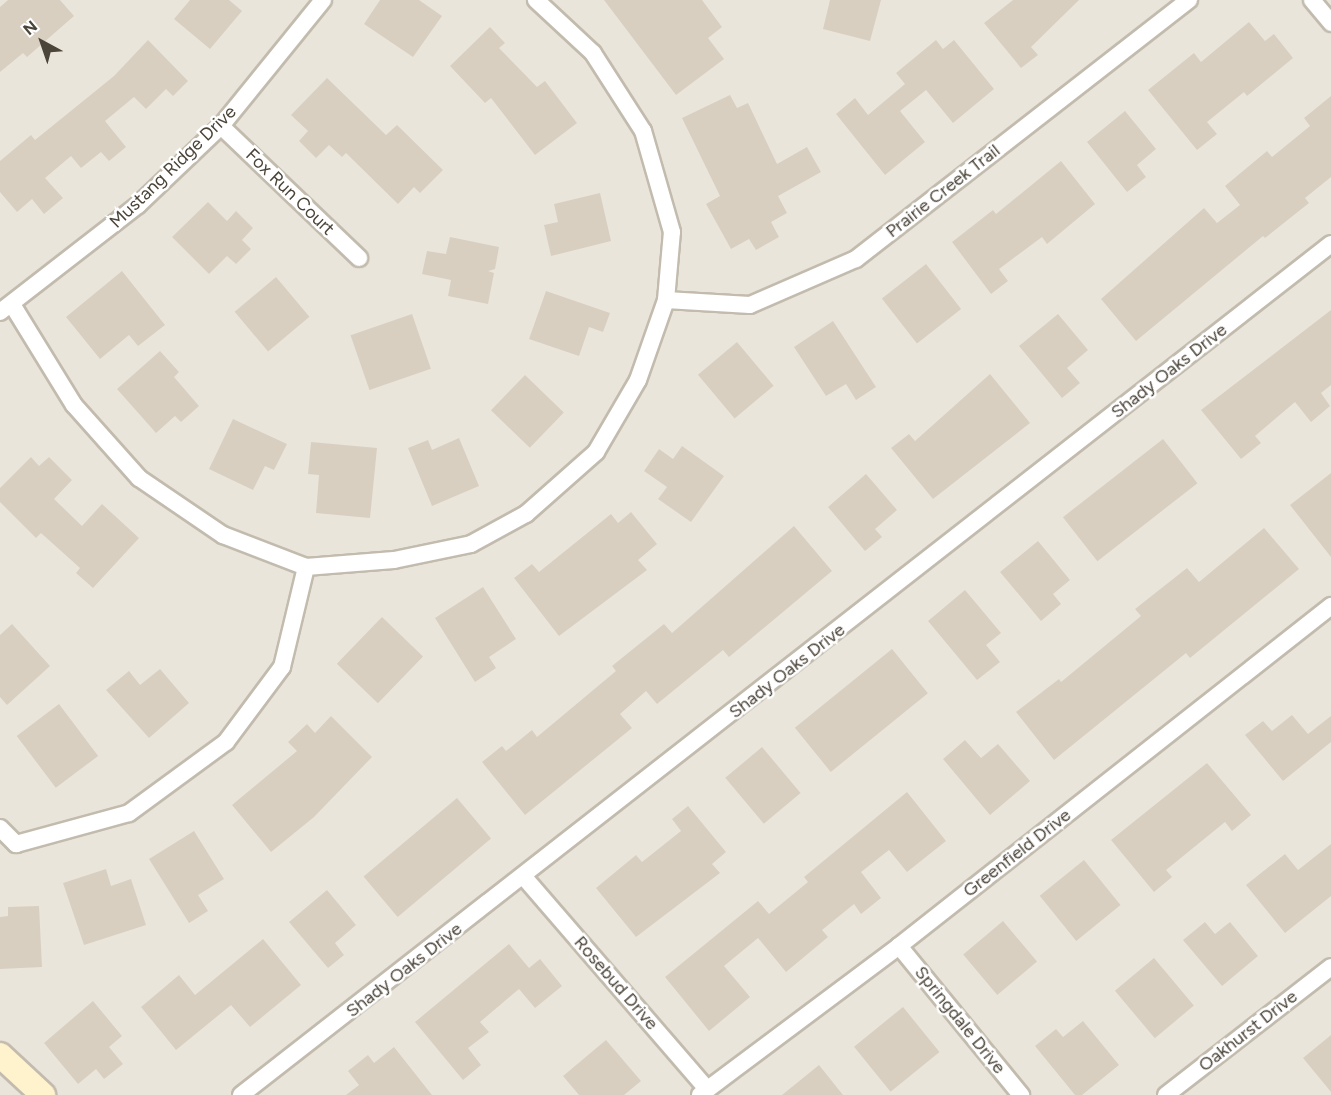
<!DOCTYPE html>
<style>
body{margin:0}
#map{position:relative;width:1331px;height:1095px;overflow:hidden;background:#f6f3ec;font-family:Figtree,sans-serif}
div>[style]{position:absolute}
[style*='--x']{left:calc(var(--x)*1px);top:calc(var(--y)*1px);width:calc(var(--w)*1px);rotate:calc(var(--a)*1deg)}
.residential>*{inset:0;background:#eae5da;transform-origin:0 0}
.building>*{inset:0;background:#d8cfc1;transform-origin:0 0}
.roads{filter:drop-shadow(2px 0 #c2bbae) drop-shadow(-2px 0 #c2bbae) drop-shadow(0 2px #c2bbae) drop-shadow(0 -2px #c2bbae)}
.minor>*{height:16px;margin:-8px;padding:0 8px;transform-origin:8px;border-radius:8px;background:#fff}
.secondary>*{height:24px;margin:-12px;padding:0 12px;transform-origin:12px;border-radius:12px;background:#fff3cd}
span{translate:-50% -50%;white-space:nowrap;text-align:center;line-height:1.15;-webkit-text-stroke:5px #fff;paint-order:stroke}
.street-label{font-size:18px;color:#4b4439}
.north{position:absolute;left:12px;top:12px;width:60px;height:60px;-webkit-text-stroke:4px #fff;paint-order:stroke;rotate:320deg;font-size:16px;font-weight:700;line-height:24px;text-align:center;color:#4b4439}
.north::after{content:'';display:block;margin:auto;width:21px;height:27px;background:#4b4439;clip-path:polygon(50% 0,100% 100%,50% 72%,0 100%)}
</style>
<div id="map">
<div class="residential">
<div style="left:0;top:0;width:1331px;height:1095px"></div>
</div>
<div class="building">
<div style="clip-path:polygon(8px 0,60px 0,74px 16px,27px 57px,23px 53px,0 72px,0 7px)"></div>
<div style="clip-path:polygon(190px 0,229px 0,242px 11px,210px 49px,174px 19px)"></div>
<div style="clip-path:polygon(380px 0,419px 0,442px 16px,413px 57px,364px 24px)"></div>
<div style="clip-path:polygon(604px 0,702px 0,722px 27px,708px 38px,724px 59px,676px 95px)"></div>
<div style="clip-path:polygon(830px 0,881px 0,870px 41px,823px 29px)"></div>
<div style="clip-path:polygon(1013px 0,1079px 0,1031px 47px,1038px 55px,1021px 68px,984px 23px)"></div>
<div style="clip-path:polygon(1249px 22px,1265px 41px,1274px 34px,1293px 58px,1247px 96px,1244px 92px,1207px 122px,1217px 134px,1197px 150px,1148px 90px,1194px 53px,1201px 62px)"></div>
<div style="clip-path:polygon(490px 27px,505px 43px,499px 48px,537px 87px,545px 81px,577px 123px,535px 155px,491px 98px,485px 103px,450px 66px)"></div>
<div style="clip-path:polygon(148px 40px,188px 81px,173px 96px,166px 89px,146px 109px,134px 97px,105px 121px,126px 147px,109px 161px,101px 152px,81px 168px,71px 156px,45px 178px,63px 198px,44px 214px,32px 199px,17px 212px,0 192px,0 161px,31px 135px,35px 140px,114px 76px)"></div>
<div style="clip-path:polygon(936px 40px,943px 49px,954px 40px,994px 89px,953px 123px,926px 90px,900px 111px,925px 142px,885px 175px,836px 114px,855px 98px,868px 115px,905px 84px,896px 73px)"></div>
<div style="clip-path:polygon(327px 78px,386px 135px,397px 125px,443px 170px,420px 193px,414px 187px,398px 204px,346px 153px,342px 157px,329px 145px,316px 158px,299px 141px,308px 131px,291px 115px)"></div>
<div style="clip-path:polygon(730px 95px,737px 108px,748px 103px,777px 164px,807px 147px,821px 172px,778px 196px,787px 213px,771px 222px,779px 237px,756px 250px,749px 239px,731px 249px,706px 204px,720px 196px,682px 118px)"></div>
<div style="clip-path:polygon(1331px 96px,1331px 177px,1305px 198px,1309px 203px,1265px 238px,1263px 236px,1136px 341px,1101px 299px,1204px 208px,1217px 223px,1240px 205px,1225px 186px,1267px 151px,1272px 157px,1310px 126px,1304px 118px)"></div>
<div style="clip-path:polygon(1125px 111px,1156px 149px,1137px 165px,1146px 177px,1127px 192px,1087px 142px)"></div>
<div style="clip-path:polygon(1061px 161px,1095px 204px,1047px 244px,1042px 237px,999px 269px,1008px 281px,991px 294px,952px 242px,993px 210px,996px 214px)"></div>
<div style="clip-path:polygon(600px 193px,611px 241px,551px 256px,544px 225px,558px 222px,554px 204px)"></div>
<div style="clip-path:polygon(208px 202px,227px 221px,236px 211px,253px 228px,242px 240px,251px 249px,236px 264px,227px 256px,209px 274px,172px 237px)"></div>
<div style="clip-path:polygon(450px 237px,499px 247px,495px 269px,488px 271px,494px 273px,488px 304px,448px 296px,451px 280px,422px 274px,427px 251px,446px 254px)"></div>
<div style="left:926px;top:264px;width:57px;height:56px;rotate:52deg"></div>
<div style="clip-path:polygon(122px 271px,165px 325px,138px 346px,129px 335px,100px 359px,66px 317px)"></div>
<div style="left:276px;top:277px;width:52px;height:54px;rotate:50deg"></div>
<div style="clip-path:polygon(546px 291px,610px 313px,603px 332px,589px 327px,579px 356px,529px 339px)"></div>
<div style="clip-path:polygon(1331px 310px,1331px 385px,1321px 393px,1330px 406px,1311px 422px,1295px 402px,1255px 436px,1261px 443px,1241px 459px,1201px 410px)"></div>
<div style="left:412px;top:314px;width:58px;height:65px;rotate:71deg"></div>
<div style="clip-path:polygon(1058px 314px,1088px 350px,1067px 368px,1080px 383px,1062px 398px,1019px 346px)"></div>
<div style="clip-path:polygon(833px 321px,876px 387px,856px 400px,846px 384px,826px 396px,794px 347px)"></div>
<div style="left:737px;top:342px;width:57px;height:51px;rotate:50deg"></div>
<div style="clip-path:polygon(160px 351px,179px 372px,174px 377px,199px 406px,181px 422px,175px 416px,156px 433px,117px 389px)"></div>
<div style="clip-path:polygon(990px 374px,1030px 423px,933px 499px,891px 448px,909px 434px,915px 441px)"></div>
<div style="left:525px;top:375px;width:54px;height:49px;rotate:44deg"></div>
<div style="clip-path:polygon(233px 419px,287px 444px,274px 470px,265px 466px,253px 490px,209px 469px)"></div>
<div style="clip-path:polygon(459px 438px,479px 486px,432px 506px,408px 448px,428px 440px,432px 450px)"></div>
<div style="left:1163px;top:439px;width:56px;height:127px;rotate:52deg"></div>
<div style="clip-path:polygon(311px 442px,377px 448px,370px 518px,316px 513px,319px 475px,308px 474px)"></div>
<div style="clip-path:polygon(682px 446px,724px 476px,691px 522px,658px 499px,667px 487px,644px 471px,659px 449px,673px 459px)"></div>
<div style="clip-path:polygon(31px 457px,39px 466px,49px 457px,72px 480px,54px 499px,82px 526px,102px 504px,139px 538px,93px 588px,76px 573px,80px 568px,41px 533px,36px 538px,0 502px,0 488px)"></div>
<div style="clip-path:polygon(1331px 473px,1331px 557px,1290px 505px)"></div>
<div style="clip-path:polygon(866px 474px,897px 510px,875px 529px,882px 537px,865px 551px,828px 507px)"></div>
<div style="clip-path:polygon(631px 512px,657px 544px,638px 560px,647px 570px,559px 636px,514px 578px,532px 564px,539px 572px,611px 514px,618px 523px)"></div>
<div style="clip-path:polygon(794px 526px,832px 571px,729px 657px,723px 650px,657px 704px,646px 691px,620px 714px,632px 728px,525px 815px,482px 762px,502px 746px,506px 751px,532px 730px,537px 737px,616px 671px,612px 666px,664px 624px,672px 633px)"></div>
<div style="clip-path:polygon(1264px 528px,1299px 569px,1190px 658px,1186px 653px,1054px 760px,1016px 712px,1059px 679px,1061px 682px,1141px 616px,1135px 609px,1187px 568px,1199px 582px)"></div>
<div style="clip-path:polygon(1038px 541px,1070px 580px,1053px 594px,1061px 604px,1041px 621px,1000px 572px)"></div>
<div style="clip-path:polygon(483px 587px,516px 639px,489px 657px,496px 668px,475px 682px,435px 618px)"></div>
<div style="clip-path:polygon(965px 590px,1001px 633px,986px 645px,1000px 662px,977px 680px,928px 621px)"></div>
<div style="left:382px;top:617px;width:57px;height:65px;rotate:44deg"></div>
<div style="clip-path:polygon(12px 624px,50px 666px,7px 705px,0 697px,0 635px)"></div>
<div style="left:892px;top:649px;width:57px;height:125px;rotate:51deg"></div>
<div style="clip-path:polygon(160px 669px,189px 703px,149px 738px,106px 690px,129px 671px,140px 685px)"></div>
<div style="left:59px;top:704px;width:65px;height:53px;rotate:53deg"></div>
<div style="clip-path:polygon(1292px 715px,1308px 734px,1331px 716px,1331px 742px,1283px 781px,1245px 735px,1263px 721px,1272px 731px)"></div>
<div style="clip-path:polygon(331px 716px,372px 757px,314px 817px,271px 852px,232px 805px,297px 751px,288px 742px,307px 724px,315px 733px)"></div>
<div style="clip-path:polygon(965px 740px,981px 758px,998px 744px,1030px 781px,990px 815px,943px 759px)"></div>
<div style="left:762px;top:747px;width:60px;height:48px;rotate:50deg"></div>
<div style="clip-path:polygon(1207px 763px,1251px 815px,1232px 831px,1225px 822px,1166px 870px,1172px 877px,1154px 892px,1111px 840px)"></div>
<div style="clip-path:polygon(907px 792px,946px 841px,907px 872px,889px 850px,861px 872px,881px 898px,861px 914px,854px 904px,822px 930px,828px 937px,786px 972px,758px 938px,724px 966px,750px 997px,709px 1031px,665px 977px,758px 901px,769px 914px,808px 882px,804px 877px)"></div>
<div style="left:457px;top:798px;width:53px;height:122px;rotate:50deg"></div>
<div style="clip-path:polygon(688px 806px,726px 852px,712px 864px,720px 873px,636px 937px,596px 888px,636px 855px,642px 862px,681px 831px,672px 819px)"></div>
<div style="clip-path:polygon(194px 831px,224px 879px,198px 895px,208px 911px,189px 923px,149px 859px)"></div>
<div style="clip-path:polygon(1331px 844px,1331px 896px,1285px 933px,1246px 885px,1285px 854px,1298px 870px)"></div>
<div style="left:1084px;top:860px;width:58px;height:57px;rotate:51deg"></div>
<div style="clip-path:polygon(106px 869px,111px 886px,131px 879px,146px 925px,84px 945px,63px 883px)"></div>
<div style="clip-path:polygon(327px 890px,356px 925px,335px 943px,344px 955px,328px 968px,289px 922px)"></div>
<div style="clip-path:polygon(39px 906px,42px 967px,0 969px,0 917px,8px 916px,8px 907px)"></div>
<div style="left:1003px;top:921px;width:53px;height:52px;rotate:50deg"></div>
<div style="clip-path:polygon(1205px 922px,1215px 934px,1230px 922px,1258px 956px,1222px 986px,1183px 940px)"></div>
<div style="clip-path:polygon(263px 939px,301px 985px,250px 1027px,231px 1005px,176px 1050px,141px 1007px,179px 975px,195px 995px)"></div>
<div style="clip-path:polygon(509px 944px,529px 968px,540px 959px,562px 986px,535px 1008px,519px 989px,480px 1022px,489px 1032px,468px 1048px,481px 1065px,463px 1080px,415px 1022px)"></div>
<div style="left:1154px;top:958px;width:62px;height:51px;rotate:50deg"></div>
<div style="clip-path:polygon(93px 1001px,122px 1036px,109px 1047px,123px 1064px,104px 1079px,96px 1069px,78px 1084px,44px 1043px)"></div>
<div style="left:903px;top:1007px;width:58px;height:63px;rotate:51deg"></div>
<div style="clip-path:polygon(1083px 1021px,1119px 1065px,1082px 1095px,1075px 1095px,1035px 1046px,1056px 1029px,1063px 1037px)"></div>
<div style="clip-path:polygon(1331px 1035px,1331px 1092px,1303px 1058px)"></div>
<div style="clip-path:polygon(606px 1040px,641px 1081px,624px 1095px,579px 1095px,563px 1076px)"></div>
<div style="clip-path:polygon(394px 1047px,432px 1095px,346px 1095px,359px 1085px,348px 1071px,368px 1055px,374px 1063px)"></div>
<div style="clip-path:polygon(819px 1065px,843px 1095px,782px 1095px)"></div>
</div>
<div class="roads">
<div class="minor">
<div style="--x:1312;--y:0;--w:30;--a:50"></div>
<div style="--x:221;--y:126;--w:191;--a:43.7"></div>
<div style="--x:666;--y:300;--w:84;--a:3.4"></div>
<div style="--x:750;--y:305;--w:116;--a:-23.5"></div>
<div style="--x:856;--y:259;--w:422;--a:-37.9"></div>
<div style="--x:13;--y:306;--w:116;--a:58.4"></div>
<div style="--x:74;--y:405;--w:98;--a:48.3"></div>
<div style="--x:139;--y:478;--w:102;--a:34.2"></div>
<div style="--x:223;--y:535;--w:89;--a:21.1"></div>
<div style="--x:306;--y:567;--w:88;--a:-4.5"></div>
<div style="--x:394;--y:560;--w:79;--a:-11.7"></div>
<div style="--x:471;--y:544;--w:63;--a:-28.6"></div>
<div style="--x:526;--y:514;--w:94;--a:-41.5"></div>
<div style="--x:596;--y:452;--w:83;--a:-59.7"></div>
<div style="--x:638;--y:380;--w:85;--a:-70.7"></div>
<div style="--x:666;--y:300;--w:68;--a:-85"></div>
<div style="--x:672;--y:232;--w:105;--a:-106"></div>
<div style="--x:643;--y:131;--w:93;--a:-122.7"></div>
<div style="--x:593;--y:53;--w:78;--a:-137.1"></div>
<div style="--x:0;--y:312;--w:175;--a:-37.8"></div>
<div style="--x:138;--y:205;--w:115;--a:-43.6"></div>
<div style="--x:221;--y:126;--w:162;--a:-51"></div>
<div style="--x:0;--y:828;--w:23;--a:45"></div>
<div style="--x:16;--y:844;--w:117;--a:-15.3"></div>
<div style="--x:129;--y:813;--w:120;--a:-36.2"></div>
<div style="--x:226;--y:742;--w:94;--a:-53.3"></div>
<div style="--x:282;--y:667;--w:103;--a:-76.5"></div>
<div style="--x:524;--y:877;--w:280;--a:49.2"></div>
<div style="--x:899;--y:946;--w:193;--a:50.7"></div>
<div style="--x:241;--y:1095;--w:1383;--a:-37.98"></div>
<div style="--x:700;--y:1095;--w:249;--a:-36.8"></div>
<div style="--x:899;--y:946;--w:550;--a:-38.2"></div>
<div style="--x:1166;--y:1095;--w:209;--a:-37.8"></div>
</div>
<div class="secondary">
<div style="--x:0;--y:1055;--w:59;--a:42.9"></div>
</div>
</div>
<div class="street-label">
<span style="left:173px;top:167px;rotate:-44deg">Mustang Ridge Drive</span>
<span style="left:943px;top:191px;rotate:-38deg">Prairie Creek Trail</span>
<span style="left:290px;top:192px;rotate:44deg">Fox Run Court</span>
<span style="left:1169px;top:371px;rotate:-38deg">Shady Oaks Drive</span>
<span style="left:787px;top:671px;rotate:-38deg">Shady Oaks Drive</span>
<span style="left:1017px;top:853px;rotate:-38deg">Greenfield Drive</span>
<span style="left:404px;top:970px;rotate:-38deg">Shady Oaks Drive</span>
<span style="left:616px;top:983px;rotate:49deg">Rosebud Drive</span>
<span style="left:960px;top:1020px;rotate:51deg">Springdale Drive</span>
<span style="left:1248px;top:1031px;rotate:-38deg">Oakhurst Drive</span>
</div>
<div class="north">N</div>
</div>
